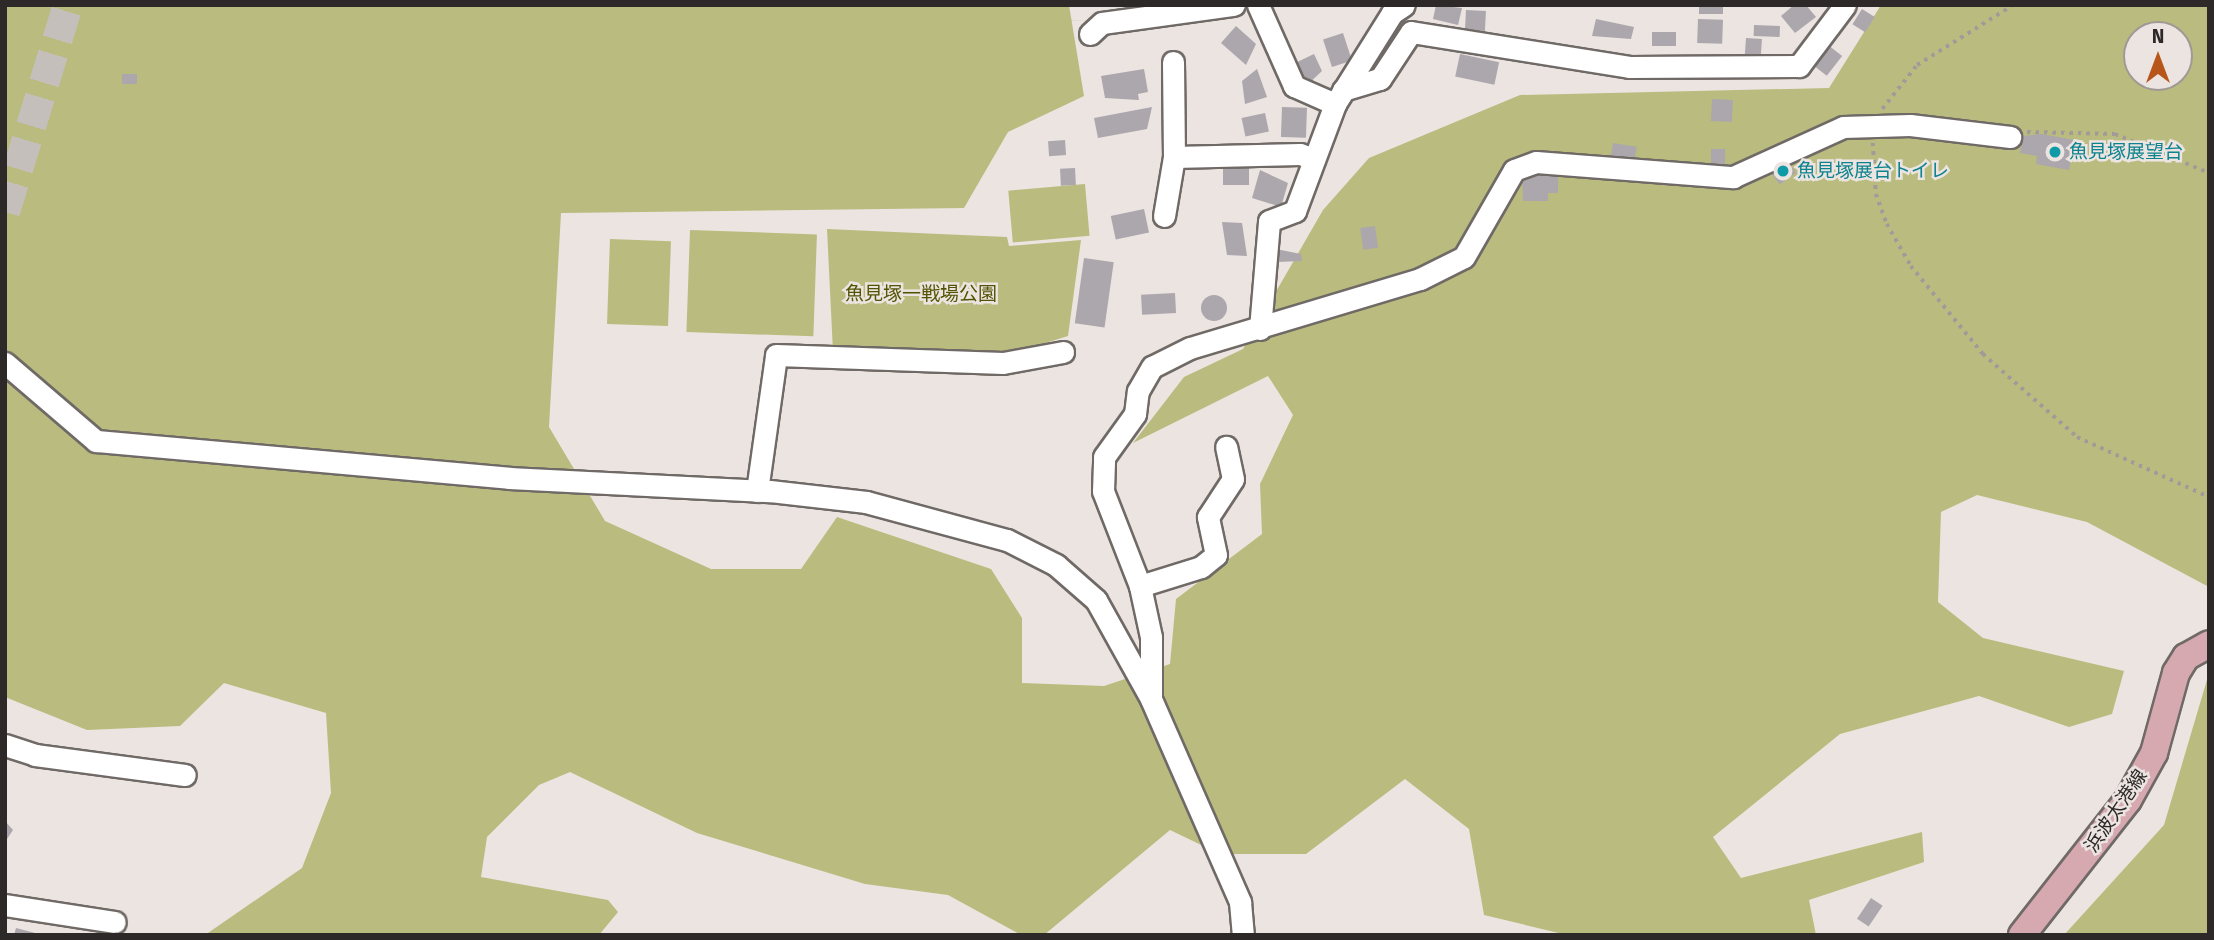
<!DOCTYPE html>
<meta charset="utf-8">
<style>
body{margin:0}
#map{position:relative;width:2214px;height:940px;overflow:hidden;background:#ebe4e0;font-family:"Fira Sans","Noto Sans JP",sans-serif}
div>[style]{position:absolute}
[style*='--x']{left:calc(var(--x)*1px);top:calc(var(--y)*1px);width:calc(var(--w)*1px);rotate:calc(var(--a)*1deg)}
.green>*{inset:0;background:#b9bc7e;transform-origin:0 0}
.building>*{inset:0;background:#aba7ad;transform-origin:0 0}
.round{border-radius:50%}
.highway-tunnel>*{height:30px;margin-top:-15px;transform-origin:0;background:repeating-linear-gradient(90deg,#c5bfbb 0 30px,transparent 0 45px)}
.path>*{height:3.5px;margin-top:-1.75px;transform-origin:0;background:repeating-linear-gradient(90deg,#a09b98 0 3.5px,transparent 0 8.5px)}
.roads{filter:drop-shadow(2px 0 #706a67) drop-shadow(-2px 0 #706a67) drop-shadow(0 2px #706a67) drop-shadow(0 -2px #706a67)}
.minor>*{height:21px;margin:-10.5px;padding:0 10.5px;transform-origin:10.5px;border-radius:10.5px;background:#fff}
.major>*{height:26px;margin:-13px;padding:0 13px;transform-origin:13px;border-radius:13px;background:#d6a8af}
.dots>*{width:19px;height:19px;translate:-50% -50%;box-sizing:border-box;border:4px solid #ebe4e0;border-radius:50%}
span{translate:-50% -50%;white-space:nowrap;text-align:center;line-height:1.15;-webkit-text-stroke:5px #ebe4e0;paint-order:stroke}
.culture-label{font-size:19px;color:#0d838f}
.left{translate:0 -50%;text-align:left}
.park-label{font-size:19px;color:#535403}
.street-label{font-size:19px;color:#2c2928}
.frame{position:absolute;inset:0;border:7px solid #2c2928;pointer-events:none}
.north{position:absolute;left:2123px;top:21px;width:70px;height:70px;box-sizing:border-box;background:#ebe4e0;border:2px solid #9f9996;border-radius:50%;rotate:0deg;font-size:19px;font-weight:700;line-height:28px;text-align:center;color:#2c2928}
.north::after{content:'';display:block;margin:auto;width:24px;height:32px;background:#b8551b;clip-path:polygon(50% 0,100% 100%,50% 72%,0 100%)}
</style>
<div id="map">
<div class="green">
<div style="clip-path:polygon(evenodd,5px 5px,1069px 5px,1084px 96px,1008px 132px,964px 208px,561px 213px,549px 427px,605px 521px,711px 569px,801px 569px,837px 517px,991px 569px,1022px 618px,1022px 683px,1104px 686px,1170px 664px,1176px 599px,1262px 534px,1260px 484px,1293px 415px,1268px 376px,1133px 443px,1184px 377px,1243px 349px,1323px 210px,1369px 158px,1520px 95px,1829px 88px,1881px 5px,2209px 5px,2209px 587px,2087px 522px,1977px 495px,1941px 512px,1938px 602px,1983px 638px,2124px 671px,2112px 714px,2069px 727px,1979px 696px,1840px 734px,1713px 837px,1741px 878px,1922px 832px,1924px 862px,1809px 900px,1816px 935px,1567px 935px,1484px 915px,1469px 829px,1405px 779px,1306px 854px,1220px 854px,1170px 830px,1044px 935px,1021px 935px,948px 895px,865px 884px,697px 833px,570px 772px,539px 785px,487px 837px,481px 877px,608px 900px,618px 912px,599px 935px,205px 935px,302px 868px,331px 793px,326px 713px,224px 683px,180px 726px,87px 730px,5px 697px,5px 5px,2137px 35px,2179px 35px,2179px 77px,2137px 77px,2137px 35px)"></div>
<div style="left:1085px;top:184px;width:52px;height:77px;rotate:85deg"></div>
<div style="clip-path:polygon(827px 229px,1007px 237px,1009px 246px,1081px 240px,1068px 336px,1003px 356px,833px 352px)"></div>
<div style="left:690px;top:230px;width:127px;height:102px;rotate:2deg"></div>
<div style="left:610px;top:239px;width:61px;height:85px;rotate:2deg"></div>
<div style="clip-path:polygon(2209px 673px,2209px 935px,2064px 935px,2164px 825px)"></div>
</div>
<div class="building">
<div style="clip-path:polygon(1436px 5px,1462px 8px,1458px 25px,1433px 19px)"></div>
<div style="left:1699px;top:5px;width:24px;height:9px"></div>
<div style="clip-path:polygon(1794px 5px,1806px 5px,1816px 17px,1795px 33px,1781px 16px)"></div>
<div style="left:1862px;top:9px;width:15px;height:18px;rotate:32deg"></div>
<div style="left:1466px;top:10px;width:20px;height:20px;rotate:3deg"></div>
<div style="clip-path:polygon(1596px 19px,1634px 27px,1631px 39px,1592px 36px)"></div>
<div style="left:1698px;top:19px;width:25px;height:24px;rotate:2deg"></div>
<div style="left:1754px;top:25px;width:26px;height:11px;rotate:2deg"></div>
<div style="clip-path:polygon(1236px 26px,1256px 44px,1246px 65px,1221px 43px)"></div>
<div style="left:1652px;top:32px;width:24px;height:14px"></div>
<div style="left:1343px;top:33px;width:29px;height:21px;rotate:72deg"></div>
<div style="left:1746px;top:38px;width:16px;height:21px;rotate:4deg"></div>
<div style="left:1828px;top:45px;width:18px;height:25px;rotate:38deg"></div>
<div style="clip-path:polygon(1314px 54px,1322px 71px,1304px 88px,1293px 64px)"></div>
<div style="left:1460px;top:54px;width:40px;height:23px;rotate:12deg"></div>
<div style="clip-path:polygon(1144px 69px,1148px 92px,1138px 94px,1139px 100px,1105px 98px,1101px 76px)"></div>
<div style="clip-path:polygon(1257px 69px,1267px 97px,1245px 104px,1242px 81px)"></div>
<div style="left:137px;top:74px;width:10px;height:15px;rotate:90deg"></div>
<div style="left:1712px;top:99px;width:21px;height:22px;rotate:3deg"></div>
<div style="clip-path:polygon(1152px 107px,1147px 129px,1098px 138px,1094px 118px)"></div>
<div style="left:1282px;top:107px;width:25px;height:30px;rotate:2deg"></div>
<div style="left:1265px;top:113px;width:19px;height:24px;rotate:78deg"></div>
<div style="clip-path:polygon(2041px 134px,2075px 140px,2069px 170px,2036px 164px,2037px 156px,2020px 153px,2023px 136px)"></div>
<div style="left:1065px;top:140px;width:15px;height:17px;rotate:86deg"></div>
<div style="left:1613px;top:143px;width:24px;height:14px;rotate:9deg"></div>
<div style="left:1711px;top:149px;width:14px;height:15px"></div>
<div style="left:1786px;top:159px;width:17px;height:20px;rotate:54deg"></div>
<div style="left:1075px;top:168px;width:17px;height:15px;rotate:87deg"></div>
<div style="left:1223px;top:168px;width:26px;height:17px"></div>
<div style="clip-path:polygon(1260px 170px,1288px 183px,1281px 207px,1252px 198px)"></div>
<div style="clip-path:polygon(1558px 175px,1558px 193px,1548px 193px,1548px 201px,1523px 201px,1522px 176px)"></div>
<div style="left:1144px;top:209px;width:24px;height:34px;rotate:78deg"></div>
<div style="clip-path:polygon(1222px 222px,1242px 223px,1247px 256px,1227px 255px)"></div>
<div style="left:1375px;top:226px;width:22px;height:15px;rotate:82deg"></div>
<div style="clip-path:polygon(1271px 248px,1301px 254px,1302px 261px,1277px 262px)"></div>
<div style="left:1084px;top:258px;width:30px;height:66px;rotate:8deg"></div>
<div style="left:1175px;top:293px;width:20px;height:34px;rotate:87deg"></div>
<div class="round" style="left:1201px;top:295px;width:26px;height:26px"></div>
<div style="clip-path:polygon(5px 821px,13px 830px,5px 842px)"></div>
<div style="left:1871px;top:898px;width:14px;height:25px;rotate:34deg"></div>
<div style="clip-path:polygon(16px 928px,39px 934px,39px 935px,14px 935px)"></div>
</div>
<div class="highway-tunnel">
<div style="--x:5;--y:212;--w:216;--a:-73.1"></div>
</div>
<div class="path">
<div style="--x:1882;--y:109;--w:56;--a:-51.5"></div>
<div style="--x:1917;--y:65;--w:113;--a:-32"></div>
<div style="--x:2027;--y:132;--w:88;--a:1.3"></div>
<div style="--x:2115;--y:134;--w:102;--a:22.5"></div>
<div style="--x:1873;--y:143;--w:51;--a:86.6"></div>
<div style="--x:1876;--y:194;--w:32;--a:70"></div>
<div style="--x:1887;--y:224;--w:48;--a:60.3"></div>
<div style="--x:1911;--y:266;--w:114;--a:50.7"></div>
<div style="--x:1983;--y:354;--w:125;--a:41.4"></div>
<div style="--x:2077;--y:437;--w:145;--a:24.4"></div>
</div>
<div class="roads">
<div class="minor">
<div style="--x:1258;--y:5;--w:89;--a:66"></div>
<div style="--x:1294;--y:86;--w:45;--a:23.7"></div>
<div style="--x:1090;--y:34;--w:16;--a:-43"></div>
<div style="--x:1102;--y:23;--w:133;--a:-7.8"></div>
<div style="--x:1173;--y:62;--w:95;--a:89.4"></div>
<div style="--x:1174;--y:157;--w:126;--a:-1.4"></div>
<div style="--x:1300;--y:154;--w:15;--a:20"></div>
<div style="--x:1343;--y:90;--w:39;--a:-17"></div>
<div style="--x:1380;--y:79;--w:56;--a:-56.6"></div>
<div style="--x:1411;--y:32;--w:221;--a:9.1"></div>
<div style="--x:1629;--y:67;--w:170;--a:-0.3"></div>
<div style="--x:1799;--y:66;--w:76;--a:-53"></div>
<div style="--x:1164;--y:216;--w:60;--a:-80.4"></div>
<div style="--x:1260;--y:329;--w:108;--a:-85.2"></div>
<div style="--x:1269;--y:221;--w:28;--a:-21"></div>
<div style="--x:1295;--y:211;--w:114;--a:-69.5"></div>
<div style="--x:1335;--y:104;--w:107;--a:-57.9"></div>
<div style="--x:1392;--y:13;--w:14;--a:-34"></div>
<div style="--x:5;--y:363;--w:120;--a:40.6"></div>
<div style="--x:96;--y:441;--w:415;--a:5.1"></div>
<div style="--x:509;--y:478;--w:261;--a:2.9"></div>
<div style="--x:770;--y:491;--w:97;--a:6.5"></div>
<div style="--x:866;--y:502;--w:146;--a:15.1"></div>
<div style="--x:1007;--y:540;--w:55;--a:27"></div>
<div style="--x:1056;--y:565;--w:53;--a:41.2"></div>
<div style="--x:1096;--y:600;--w:113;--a:60.9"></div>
<div style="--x:1151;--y:699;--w:222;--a:66.3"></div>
<div style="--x:1240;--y:902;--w:33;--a:85"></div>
<div style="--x:757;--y:491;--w:137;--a:-82"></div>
<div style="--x:776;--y:355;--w:227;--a:2"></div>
<div style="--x:1003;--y:363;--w:61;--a:-10.4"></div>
<div style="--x:1140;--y:586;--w:64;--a:-17.3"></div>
<div style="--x:1201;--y:567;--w:19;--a:-39"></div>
<div style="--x:1216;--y:555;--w:39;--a:-102"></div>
<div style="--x:1208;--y:517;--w:45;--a:-56.7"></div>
<div style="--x:1233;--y:479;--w:33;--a:-102"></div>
<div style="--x:1151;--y:697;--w:60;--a:-90"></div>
<div style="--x:1151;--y:637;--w:52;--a:-102.2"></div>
<div style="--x:1140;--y:586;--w:102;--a:-111.3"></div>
<div style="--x:1103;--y:491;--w:34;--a:-88"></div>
<div style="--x:1104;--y:457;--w:53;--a:-54.2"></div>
<div style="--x:1135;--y:414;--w:23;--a:-83"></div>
<div style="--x:1138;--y:391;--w:28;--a:-60"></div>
<div style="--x:1152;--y:367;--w:42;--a:-26.6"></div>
<div style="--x:1190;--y:348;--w:240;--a:-16.7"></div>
<div style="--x:1420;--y:279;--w:49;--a:-26.6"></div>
<div style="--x:1464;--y:257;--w:100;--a:-60.1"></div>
<div style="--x:1514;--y:170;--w:23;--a:-20"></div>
<div style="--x:1536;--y:162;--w:198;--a:4.4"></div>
<div style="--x:1733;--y:177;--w:121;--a:-24.4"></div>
<div style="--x:1843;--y:127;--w:67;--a:-1.7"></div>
<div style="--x:1910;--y:125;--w:101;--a:6.8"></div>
<div style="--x:5;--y:745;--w:32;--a:18"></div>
<div style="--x:35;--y:755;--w:151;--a:7.6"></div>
<div style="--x:5;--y:905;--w:111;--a:8.8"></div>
</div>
<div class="major">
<div style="--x:2022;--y:935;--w:172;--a:-51.9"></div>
<div style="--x:2128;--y:800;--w:54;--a:-61"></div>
<div style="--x:2154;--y:753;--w:83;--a:-74.6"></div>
<div style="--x:2176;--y:673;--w:19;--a:-58"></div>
<div style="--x:2186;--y:657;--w:26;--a:-29"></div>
</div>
</div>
<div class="dots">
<div style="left:2055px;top:152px;background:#0f9aa8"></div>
<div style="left:1783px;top:171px;background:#0f9aa8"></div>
</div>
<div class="culture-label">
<span class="left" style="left:2069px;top:152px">魚見塚展望台</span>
<span class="left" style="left:1797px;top:171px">魚見塚展台トイレ</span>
</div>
<div class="park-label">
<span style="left:921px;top:294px">魚見塚一戦場公園</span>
</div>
<div class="street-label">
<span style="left:2116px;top:811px;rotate:-56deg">浜波太港線</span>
</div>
<div class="frame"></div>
<div class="north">N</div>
</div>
